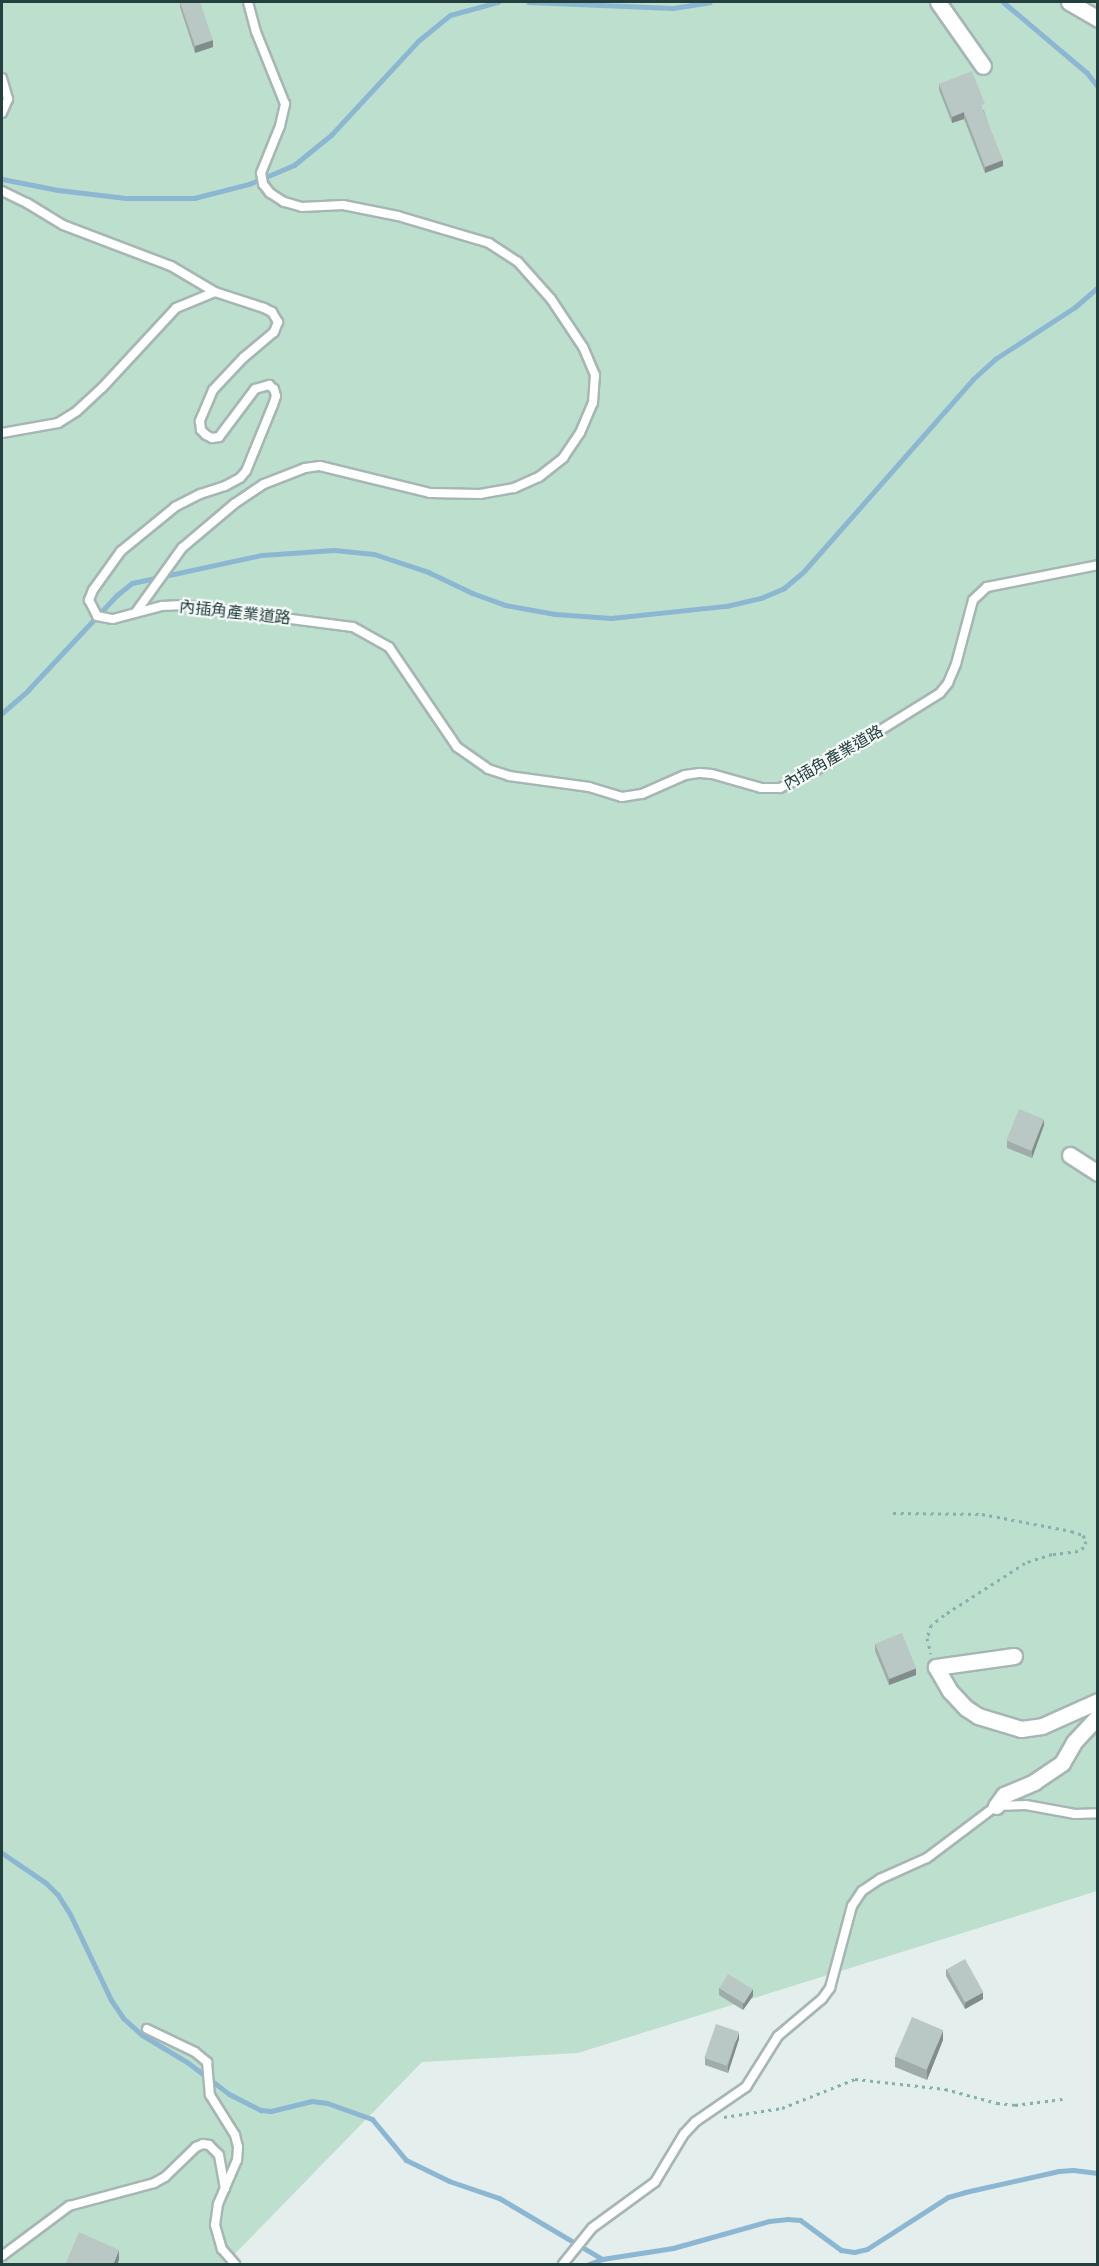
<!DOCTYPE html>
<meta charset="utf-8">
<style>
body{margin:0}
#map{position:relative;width:1099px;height:2266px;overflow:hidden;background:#e4eeec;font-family:"Archivo Narrow","Noto Sans TC",sans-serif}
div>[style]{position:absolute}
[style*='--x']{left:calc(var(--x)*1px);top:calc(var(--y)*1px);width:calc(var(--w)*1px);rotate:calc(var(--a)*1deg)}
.green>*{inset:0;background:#bddfce}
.stream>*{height:5px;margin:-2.5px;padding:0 2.5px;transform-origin:2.5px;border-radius:2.5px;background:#8cb7d2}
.path>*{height:3px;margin-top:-1.5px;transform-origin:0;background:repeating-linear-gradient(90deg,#84b1ae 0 3px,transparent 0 7.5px)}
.roads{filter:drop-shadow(2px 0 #a6b6b4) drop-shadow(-2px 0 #a6b6b4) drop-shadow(0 2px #a6b6b4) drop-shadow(0 -2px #a6b6b4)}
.lane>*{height:8px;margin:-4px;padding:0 4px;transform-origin:4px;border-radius:4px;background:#fff}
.street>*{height:15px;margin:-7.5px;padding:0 7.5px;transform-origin:7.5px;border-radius:7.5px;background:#fff}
.wall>*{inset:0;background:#9faca9}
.shaded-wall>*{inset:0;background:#828c8a}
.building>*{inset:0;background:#b9c8c5;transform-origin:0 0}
span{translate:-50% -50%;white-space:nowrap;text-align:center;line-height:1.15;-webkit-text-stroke:4.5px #f5faf8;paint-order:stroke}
.street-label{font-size:16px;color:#233f3e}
.frame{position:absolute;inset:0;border:3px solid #233f3e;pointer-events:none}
</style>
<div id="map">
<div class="green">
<div style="clip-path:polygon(2px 2px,1097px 2px,1097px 1891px,578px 2053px,422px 2062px,225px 2264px,2px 2264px)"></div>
</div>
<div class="stream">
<div style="--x:528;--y:2;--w:145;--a:2.4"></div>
<div style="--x:673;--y:8;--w:37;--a:-9"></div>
<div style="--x:1003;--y:2;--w:110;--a:40.2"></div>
<div style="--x:1087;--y:73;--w:18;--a:52"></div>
<div style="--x:2;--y:179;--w:57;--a:11.1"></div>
<div style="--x:58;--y:190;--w:68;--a:6.7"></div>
<div style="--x:126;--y:198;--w:68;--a:0"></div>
<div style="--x:194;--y:198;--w:57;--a:-14.3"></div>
<div style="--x:249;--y:184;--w:49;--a:-22.9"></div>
<div style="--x:294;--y:165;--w:48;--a:-39"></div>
<div style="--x:331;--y:135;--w:128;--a:-47.2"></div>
<div style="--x:418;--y:41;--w:41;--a:-39.1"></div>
<div style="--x:450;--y:15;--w:50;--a:-15.2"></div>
<div style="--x:2;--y:713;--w:35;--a:-41"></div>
<div style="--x:28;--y:690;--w:130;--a:-46.9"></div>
<div style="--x:117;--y:595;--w:19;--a:-39"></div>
<div style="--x:132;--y:583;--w:133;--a:-12.2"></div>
<div style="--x:262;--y:555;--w:72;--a:-4"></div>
<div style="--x:334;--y:550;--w:40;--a:5.7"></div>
<div style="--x:374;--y:554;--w:57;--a:18.4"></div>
<div style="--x:428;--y:572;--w:49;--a:25.5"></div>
<div style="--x:472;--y:593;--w:35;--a:20"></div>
<div style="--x:505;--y:605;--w:51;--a:10.2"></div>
<div style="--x:555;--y:614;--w:56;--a:4.1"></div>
<div style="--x:611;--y:618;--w:116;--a:-6"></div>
<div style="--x:726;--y:606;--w:36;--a:-13"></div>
<div style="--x:761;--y:598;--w:25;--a:-23"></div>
<div style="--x:784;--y:588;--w:26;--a:-40"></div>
<div style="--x:804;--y:571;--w:256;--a:-48.6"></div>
<div style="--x:973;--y:379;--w:30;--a:-42"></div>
<div style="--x:995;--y:359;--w:95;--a:-33"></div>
<div style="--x:1075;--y:307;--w:30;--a:-41"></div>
<div style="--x:2;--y:1853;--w:53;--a:34.3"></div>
<div style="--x:46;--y:1883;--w:17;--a:45"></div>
<div style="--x:58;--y:1895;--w:22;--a:58"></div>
<div style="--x:70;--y:1914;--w:95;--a:64.5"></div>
<div style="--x:111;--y:2000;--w:22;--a:56"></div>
<div style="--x:123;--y:2018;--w:25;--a:42"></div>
<div style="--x:142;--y:2035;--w:52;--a:31"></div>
<div style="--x:187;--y:2062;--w:53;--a:37.3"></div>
<div style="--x:229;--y:2094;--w:36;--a:27"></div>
<div style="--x:261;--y:2110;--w:10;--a:6"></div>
<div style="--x:271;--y:2111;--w:42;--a:-13.7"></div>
<div style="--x:312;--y:2101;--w:15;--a:8"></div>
<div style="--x:327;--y:2103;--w:48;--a:19.6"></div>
<div style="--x:372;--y:2119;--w:53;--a:50.3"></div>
<div style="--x:406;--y:2160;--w:48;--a:26"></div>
<div style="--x:449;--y:2181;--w:53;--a:18.8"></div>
<div style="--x:499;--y:2198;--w:120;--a:30.6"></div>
<div style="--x:589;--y:2264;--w:14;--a:-21"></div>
<div style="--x:602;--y:2259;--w:72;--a:-8.8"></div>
<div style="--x:673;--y:2248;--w:100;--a:-15.7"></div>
<div style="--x:769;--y:2221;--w:18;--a:-6"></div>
<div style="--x:787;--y:2219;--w:13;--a:4"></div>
<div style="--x:800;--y:2220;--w:51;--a:36.2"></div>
<div style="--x:841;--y:2250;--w:13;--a:9"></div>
<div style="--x:854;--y:2252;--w:13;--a:-13"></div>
<div style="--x:867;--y:2249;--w:96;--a:-32.7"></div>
<div style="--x:948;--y:2197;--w:18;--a:-16"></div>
<div style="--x:965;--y:2192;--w:96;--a:-12.6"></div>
<div style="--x:1059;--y:2171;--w:14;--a:-4"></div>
<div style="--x:1073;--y:2170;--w:25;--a:7"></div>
</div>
<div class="path">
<div style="--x:893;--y:1513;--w:89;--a:0.6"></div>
<div style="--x:982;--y:1514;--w:91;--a:10.8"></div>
<div style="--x:1071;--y:1531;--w:13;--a:18"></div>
<div style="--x:1083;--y:1535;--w:7;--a:63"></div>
<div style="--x:1086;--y:1541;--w:6;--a:108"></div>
<div style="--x:1084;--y:1547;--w:7;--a:146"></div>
<div style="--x:1078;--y:1551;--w:26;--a:173"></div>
<div style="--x:1052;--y:1554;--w:28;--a:162"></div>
<div style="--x:1025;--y:1563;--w:96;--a:147.3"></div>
<div style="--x:944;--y:1615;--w:16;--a:142"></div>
<div style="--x:931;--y:1625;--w:14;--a:107"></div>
<div style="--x:927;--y:1638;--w:16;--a:76"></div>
<div style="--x:724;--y:2117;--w:59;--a:-8.8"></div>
<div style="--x:782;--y:2108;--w:79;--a:-21.7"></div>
<div style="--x:855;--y:2079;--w:91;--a:6.3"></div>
<div style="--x:945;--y:2089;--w:54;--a:15.1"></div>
<div style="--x:997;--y:2103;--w:18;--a:6"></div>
<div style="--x:1015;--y:2105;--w:48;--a:-7.1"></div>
</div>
<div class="roads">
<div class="lane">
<div style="--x:2;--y:78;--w:22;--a:74"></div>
<div style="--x:8;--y:99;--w:15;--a:113"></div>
<div style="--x:2;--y:191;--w:28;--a:26"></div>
<div style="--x:27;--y:203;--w:42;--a:31.4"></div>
<div style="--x:63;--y:225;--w:116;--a:20.8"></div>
<div style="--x:171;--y:266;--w:51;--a:30.6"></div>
<div style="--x:215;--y:292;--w:52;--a:18.1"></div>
<div style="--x:264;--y:308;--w:9;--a:27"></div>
<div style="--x:272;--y:312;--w:12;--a:59"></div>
<div style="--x:278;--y:322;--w:11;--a:112"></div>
<div style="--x:274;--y:332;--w:39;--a:140"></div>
<div style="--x:244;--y:357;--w:45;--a:133.2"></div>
<div style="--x:213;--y:390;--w:34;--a:113"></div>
<div style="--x:200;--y:421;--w:9;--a:84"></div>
<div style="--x:201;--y:430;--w:7;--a:45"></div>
<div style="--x:206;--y:435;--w:7;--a:27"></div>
<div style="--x:212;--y:438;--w:7;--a:-8"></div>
<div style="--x:219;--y:437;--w:60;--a:-53.1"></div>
<div style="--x:255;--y:389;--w:15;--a:-16"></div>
<div style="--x:269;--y:385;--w:6;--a:39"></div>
<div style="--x:274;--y:389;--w:7;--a:74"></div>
<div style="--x:276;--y:396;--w:9;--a:108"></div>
<div style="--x:273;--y:405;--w:71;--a:112.2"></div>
<div style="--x:246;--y:471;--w:9;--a:131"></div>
<div style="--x:240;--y:478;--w:17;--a:152"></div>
<div style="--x:225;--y:486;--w:26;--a:162"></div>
<div style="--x:200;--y:494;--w:28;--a:153"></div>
<div style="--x:175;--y:507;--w:70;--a:140.8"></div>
<div style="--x:121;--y:551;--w:48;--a:125.7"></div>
<div style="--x:93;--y:590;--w:11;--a:112"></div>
<div style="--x:89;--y:600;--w:18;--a:63"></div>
<div style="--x:97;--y:616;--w:16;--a:11"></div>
<div style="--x:113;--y:619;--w:51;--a:-14.9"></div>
<div style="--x:162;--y:606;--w:21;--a:-3"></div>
<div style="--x:183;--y:605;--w:171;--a:7.4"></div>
<div style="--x:353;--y:627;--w:41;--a:29.1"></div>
<div style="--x:389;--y:647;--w:121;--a:55.8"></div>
<div style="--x:457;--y:747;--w:38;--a:35"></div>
<div style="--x:488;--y:769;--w:22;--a:18"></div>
<div style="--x:509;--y:776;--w:81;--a:7.8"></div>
<div style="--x:589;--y:787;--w:34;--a:17"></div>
<div style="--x:622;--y:797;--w:20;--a:-9"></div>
<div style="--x:642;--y:794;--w:47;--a:-23.8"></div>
<div style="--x:685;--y:775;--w:15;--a:-8"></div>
<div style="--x:700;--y:773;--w:12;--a:5"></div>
<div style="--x:712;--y:774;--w:51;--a:15.9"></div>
<div style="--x:761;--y:788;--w:19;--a:0"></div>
<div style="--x:780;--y:788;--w:40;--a:-26.6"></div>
<div style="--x:816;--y:770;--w:146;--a:-31.8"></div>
<div style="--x:940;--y:693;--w:13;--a:-51"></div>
<div style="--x:948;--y:683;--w:21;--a:-67"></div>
<div style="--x:956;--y:664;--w:66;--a:-75.1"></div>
<div style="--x:973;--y:600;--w:19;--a:-43"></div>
<div style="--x:987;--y:587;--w:113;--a:-11.2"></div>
<div style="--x:2;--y:433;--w:57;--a:-10.1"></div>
<div style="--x:58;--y:423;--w:22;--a:-32"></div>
<div style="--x:77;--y:411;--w:34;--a:-43"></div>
<div style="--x:102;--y:388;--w:109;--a:-47.2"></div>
<div style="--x:176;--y:308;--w:42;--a:-22.3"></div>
<div style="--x:136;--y:612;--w:79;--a:-54.3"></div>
<div style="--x:182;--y:548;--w:68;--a:-40.2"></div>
<div style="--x:234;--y:504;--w:36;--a:-34"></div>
<div style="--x:264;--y:484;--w:44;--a:-21.3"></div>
<div style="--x:305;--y:468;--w:15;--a:-8"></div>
<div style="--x:320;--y:466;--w:113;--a:13.8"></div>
<div style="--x:430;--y:493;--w:50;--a:1.1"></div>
<div style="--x:480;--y:494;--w:35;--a:-10"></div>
<div style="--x:514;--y:488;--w:27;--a:-24"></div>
<div style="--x:539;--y:477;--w:31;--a:-38"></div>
<div style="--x:563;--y:458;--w:30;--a:-56"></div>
<div style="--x:580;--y:433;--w:33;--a:-67"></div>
<div style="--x:593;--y:403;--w:28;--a:-86"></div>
<div style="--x:595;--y:375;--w:30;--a:-113"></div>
<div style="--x:583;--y:347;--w:58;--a:-123.7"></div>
<div style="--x:551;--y:299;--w:50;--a:-131.7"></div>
<div style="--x:518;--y:262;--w:35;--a:-147"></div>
<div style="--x:489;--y:243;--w:95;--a:-163.5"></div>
<div style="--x:398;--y:216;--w:56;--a:-168.7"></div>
<div style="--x:343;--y:205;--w:41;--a:177.2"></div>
<div style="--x:302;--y:207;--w:19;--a:-164"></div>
<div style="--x:284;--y:202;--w:17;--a:-147"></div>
<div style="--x:270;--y:193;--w:11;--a:-128"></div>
<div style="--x:263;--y:184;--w:11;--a:-100"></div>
<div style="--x:261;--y:173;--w:51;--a:-68"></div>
<div style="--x:280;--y:126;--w:23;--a:-77"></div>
<div style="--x:285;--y:104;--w:78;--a:-111.9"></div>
<div style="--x:256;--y:32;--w:31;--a:-105"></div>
<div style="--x:147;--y:2029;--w:53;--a:25.6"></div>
<div style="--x:195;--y:2052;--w:16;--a:40"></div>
<div style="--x:207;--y:2062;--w:33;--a:85"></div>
<div style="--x:210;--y:2095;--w:47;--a:58"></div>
<div style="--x:235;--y:2135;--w:12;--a:76"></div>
<div style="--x:238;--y:2147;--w:13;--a:94"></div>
<div style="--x:237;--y:2160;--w:48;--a:113.4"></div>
<div style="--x:218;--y:2204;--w:21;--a:98"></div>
<div style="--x:215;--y:2225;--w:25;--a:74"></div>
<div style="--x:222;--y:2249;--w:20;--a:49"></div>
<div style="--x:2;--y:2256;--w:84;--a:-36.7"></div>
<div style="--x:69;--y:2206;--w:88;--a:-15.1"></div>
<div style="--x:154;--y:2183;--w:13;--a:-29"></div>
<div style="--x:165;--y:2177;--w:43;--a:-44.1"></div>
<div style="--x:196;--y:2147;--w:8;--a:-23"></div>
<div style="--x:203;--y:2144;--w:6;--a:9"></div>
<div style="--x:209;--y:2145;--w:14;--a:45"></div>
<div style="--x:219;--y:2155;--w:34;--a:80"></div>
<div style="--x:563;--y:2264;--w:46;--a:-51.1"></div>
<div style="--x:592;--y:2228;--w:78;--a:-36.1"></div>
<div style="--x:655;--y:2182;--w:56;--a:-58.9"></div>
<div style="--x:684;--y:2134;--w:16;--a:-47"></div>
<div style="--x:695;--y:2122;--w:62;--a:-34.5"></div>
<div style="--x:746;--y:2087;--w:60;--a:-57.9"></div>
<div style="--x:778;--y:2036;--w:57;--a:-40.1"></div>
<div style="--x:822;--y:1999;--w:14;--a:-54"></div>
<div style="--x:830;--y:1988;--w:85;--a:-75"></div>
<div style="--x:852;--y:1906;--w:18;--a:-56"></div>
<div style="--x:862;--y:1891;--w:22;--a:-34"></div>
<div style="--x:880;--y:1879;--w:51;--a:-24.1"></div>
<div style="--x:927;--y:1858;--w:86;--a:-37"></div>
<div style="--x:996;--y:1806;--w:30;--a:-2"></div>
<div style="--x:1026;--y:1805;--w:50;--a:10.4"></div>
<div style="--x:1075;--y:1814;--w:23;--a:-2"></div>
</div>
<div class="street">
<div style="--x:938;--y:2;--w:78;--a:54.9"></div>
<div style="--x:1069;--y:2;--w:34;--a:30"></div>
<div style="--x:1070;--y:1155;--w:33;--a:33"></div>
<div style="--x:1014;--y:1656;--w:79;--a:172"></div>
<div style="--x:936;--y:1667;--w:28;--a:60"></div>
<div style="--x:950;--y:1691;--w:23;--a:47"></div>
<div style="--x:966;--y:1708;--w:14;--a:34"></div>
<div style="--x:978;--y:1716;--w:45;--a:16.8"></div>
<div style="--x:1021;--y:1729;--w:21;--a:-8"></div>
<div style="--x:1042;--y:1726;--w:61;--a:-24.1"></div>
<div style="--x:996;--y:1806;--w:14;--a:-54"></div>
<div style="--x:1004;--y:1795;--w:33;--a:-23"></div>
<div style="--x:1034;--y:1782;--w:34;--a:-34"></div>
<div style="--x:1062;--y:1763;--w:24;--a:-60"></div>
<div style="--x:1074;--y:1742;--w:35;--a:-47"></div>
</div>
</div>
<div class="wall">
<div style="clip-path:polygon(180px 2px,200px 2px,213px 47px,195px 53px,180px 7px)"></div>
<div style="clip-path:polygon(939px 84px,985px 111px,984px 111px,1003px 166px,985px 173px,964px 119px,952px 123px,939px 90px)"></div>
<div style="clip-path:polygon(1044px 1125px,1032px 1158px,1007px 1148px,1007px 1141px)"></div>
<div style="clip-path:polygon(875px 1644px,916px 1675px,889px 1685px,875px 1651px)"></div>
<div style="clip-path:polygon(946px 1969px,983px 1999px,965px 2009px,946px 1976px)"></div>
<div style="clip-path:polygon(719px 1988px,753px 1996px,743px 2010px,719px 1995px)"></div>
<div style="clip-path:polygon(739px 2039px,728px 2073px,705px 2065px,705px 2058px)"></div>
<div style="clip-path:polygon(943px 2040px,927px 2080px,895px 2067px,895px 2057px)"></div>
</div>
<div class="shaded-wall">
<div style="clip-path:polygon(213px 40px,213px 47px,195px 53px,195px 46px)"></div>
<div style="clip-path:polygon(964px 112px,964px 119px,952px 123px,952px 117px)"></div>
<div style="clip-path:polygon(1003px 160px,1003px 166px,985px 173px,985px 167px)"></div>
<div style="clip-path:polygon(1044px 1119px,1044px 1125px,1032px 1158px,1032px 1151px)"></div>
<div style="clip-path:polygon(916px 1668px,916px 1675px,889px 1685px,889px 1679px)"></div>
<div style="clip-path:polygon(753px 1989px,753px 1996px,743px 2010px,743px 2004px)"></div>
<div style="clip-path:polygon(983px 1992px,983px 1999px,965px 2009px,965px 2002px)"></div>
<div style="clip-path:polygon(943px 2030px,943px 2040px,927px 2080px,927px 2070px)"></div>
<div style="clip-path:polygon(739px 2032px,739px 2039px,728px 2073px,728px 2066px)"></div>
<div style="clip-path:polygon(119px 2250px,119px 2260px,117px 2265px,113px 2265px)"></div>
</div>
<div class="building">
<div style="clip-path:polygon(180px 2px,200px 2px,213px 40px,195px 46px)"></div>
<div style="clip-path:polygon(972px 71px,985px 104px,981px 105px,1003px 160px,985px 167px,964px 112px,952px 117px,939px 84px)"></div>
<div style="left:1019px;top:1109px;width:27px;height:34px;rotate:22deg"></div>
<div style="left:902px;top:1633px;width:38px;height:29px;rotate:68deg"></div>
<div style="left:965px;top:1959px;width:38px;height:21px;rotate:61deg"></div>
<div style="left:728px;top:1974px;width:29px;height:17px;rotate:31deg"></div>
<div style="left:912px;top:2017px;width:34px;height:43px;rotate:23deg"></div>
<div style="left:716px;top:2024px;width:24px;height:36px;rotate:19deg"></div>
<div style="clip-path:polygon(79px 2232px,119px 2250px,113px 2265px,65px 2265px)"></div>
</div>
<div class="street-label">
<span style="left:235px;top:612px;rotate:6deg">內插角產業道路</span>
<span style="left:833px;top:757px;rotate:-30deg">內插角產業道路</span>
</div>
<div class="frame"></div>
</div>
